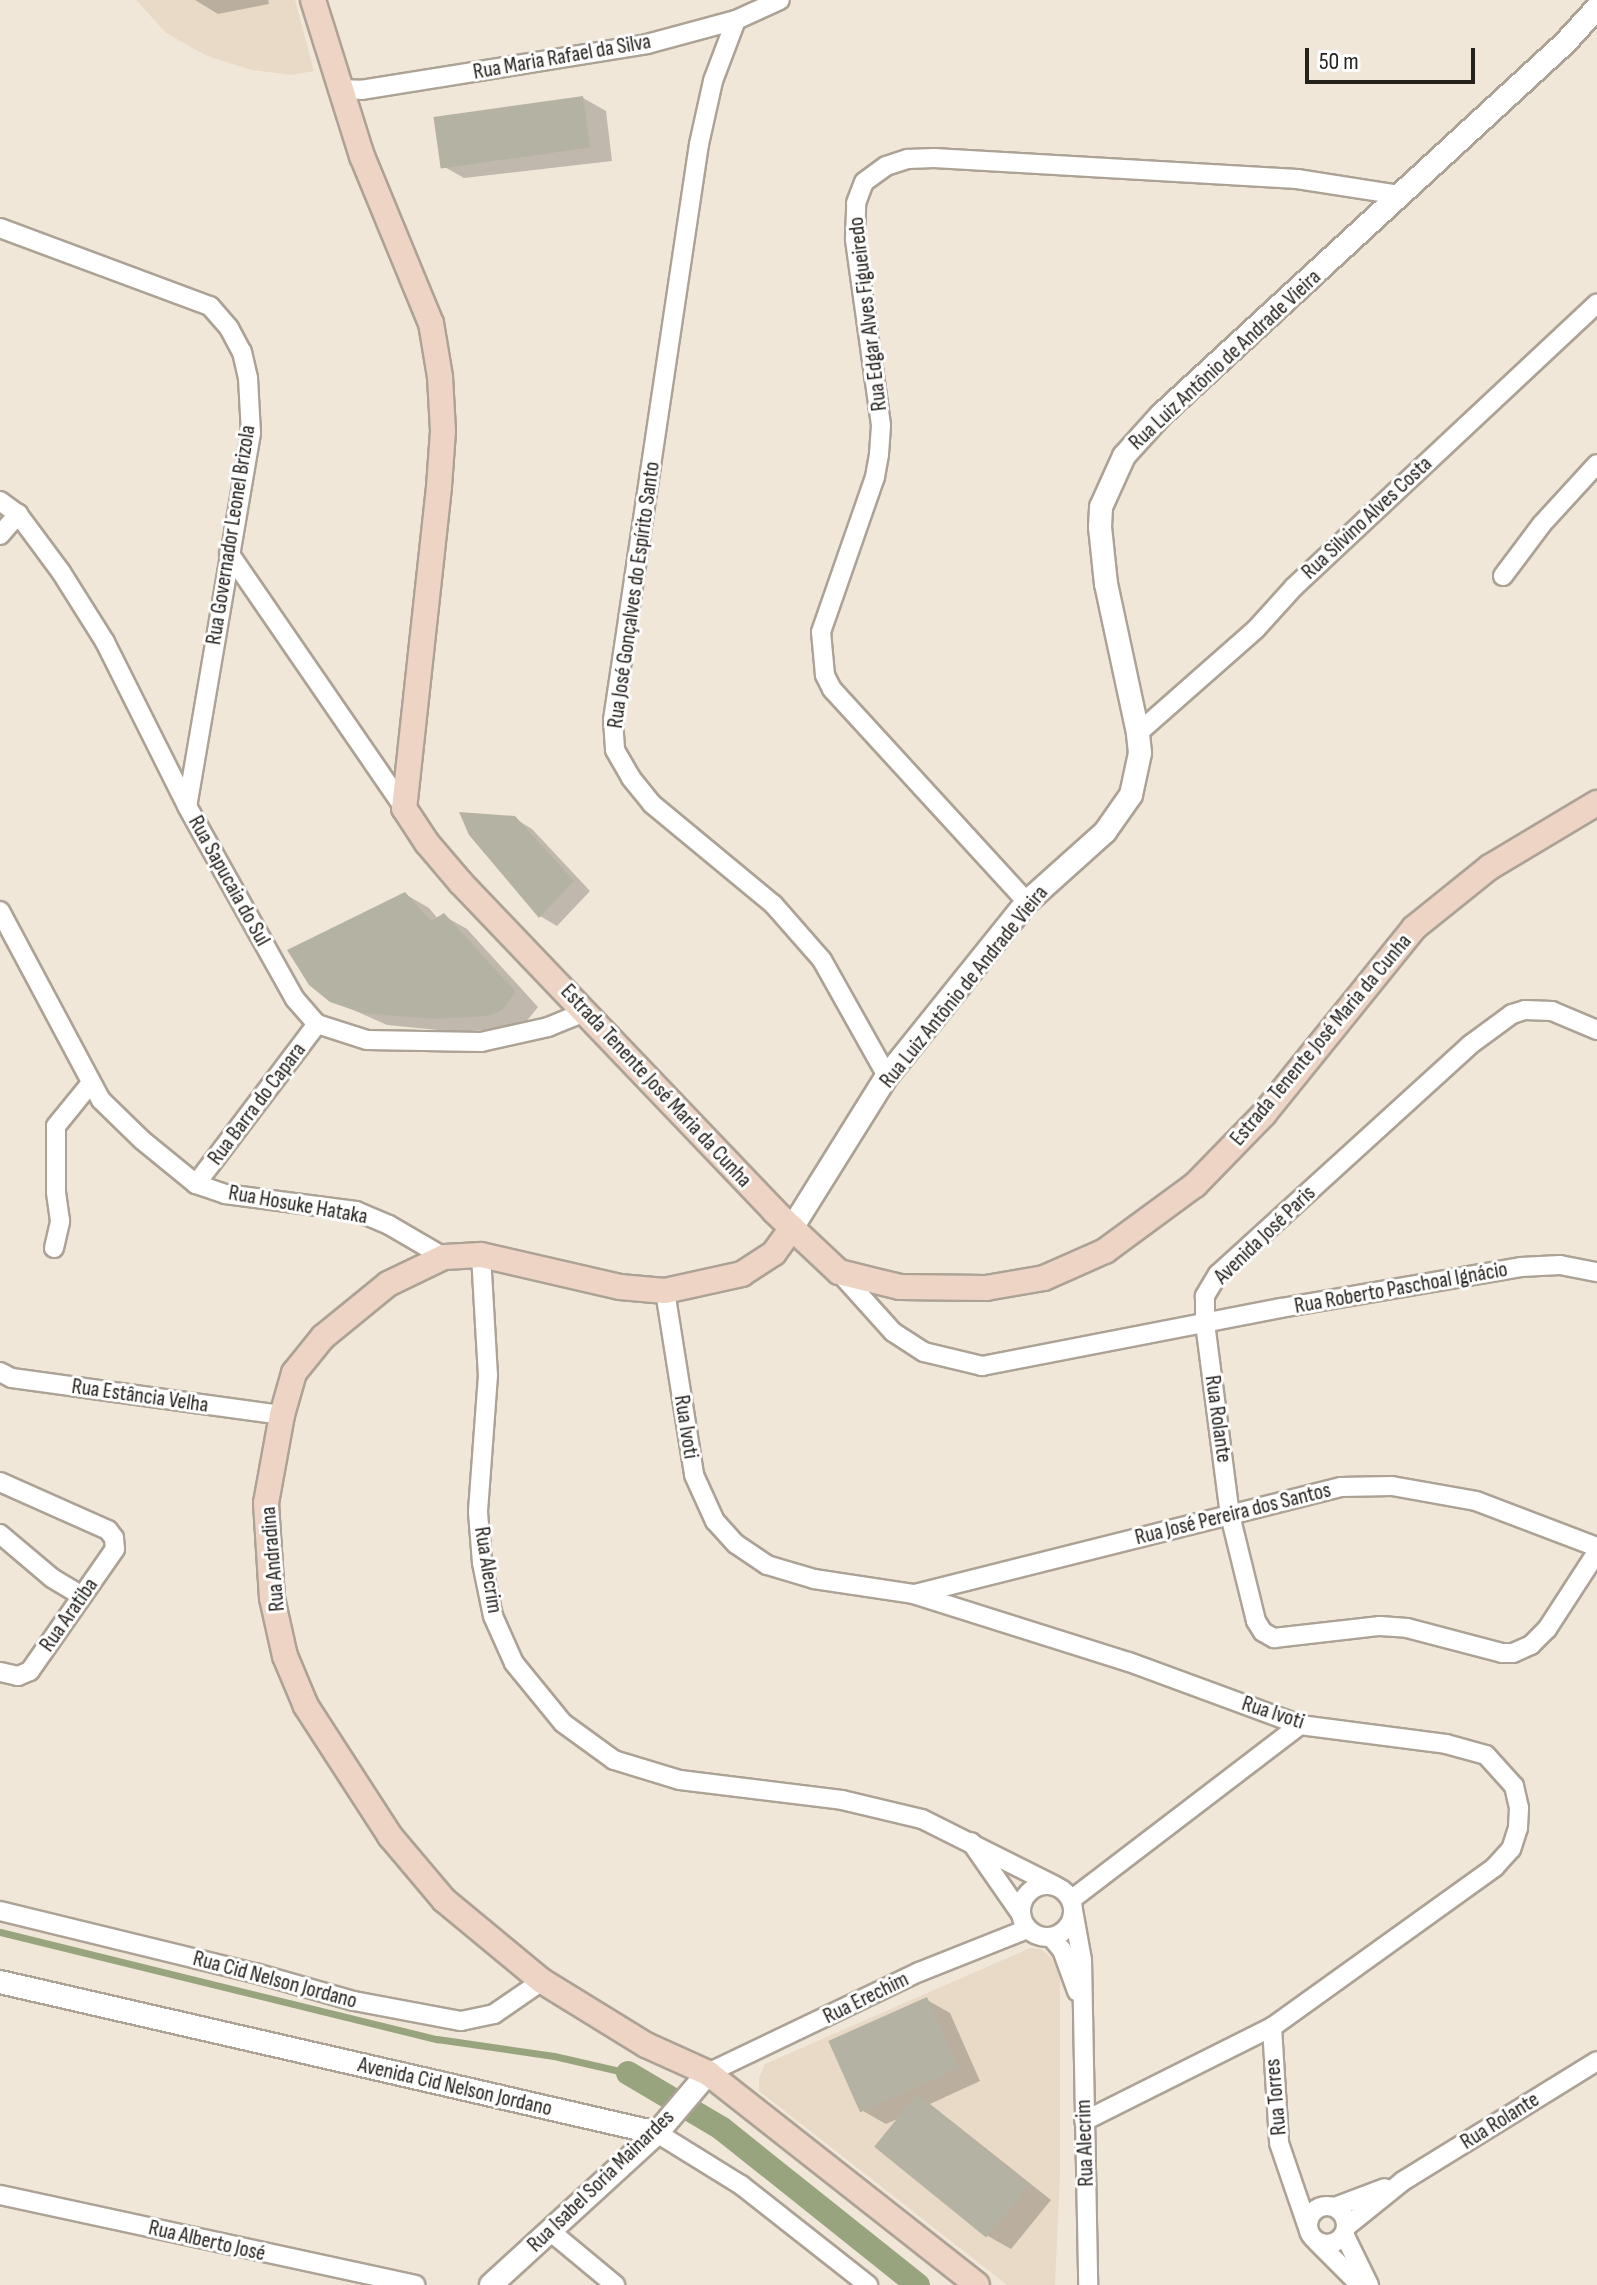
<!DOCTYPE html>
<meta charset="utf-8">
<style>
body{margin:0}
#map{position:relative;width:1597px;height:2285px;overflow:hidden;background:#f1e7d9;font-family:"Sofia Sans Condensed",sans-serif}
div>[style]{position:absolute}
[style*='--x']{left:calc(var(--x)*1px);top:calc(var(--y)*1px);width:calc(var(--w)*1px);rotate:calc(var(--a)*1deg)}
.built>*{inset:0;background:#e9dac7}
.shadow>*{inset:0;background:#0003}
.stream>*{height:7px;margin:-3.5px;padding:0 3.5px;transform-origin:3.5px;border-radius:3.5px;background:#98a47d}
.canal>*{height:24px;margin:-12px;padding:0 12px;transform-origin:12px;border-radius:12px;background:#98a47d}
.building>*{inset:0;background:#b4b2a2;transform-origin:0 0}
.roads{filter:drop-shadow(2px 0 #aca295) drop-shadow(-2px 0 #aca295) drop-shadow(0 2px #aca295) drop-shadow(0 -2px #aca295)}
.minor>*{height:18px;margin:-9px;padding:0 9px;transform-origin:9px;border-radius:9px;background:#fff}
.minor>.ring{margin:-9px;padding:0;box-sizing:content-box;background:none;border:18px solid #fff;border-radius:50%}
.tertiary>*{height:22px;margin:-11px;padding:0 11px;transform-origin:11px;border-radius:11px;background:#fff}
.secondary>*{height:24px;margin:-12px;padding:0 12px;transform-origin:12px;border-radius:12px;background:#edd4c4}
span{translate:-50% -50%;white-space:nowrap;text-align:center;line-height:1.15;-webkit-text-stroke:6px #fff;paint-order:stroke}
.street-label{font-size:22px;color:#25211c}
.scale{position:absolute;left:1305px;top:48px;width:170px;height:36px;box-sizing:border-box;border:4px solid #25211c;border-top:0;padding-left:10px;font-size:24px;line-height:28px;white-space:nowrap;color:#25211c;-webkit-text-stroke:6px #fff;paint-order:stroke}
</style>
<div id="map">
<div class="built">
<div style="clip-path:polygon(136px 0,295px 0,314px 71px,292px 75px,252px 70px,207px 56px,166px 33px)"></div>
<div style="clip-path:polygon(1030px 1948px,1041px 1949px,1052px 1958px,1060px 1975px,1060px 2176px,1055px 2285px,1007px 2285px,759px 2091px,759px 2078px,765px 2064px)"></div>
</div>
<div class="shadow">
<div style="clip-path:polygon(195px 0,268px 0,269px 4px,218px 14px)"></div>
<div style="clip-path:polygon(583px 98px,606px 111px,612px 161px,464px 178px,441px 165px)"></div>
<div style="clip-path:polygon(514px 818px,532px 829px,590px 891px,557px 926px,540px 916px)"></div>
<div style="clip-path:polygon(405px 894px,429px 908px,438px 919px,444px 916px,467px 929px,538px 1007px,526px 1022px,512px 1028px,458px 1032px,387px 1025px,331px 1000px)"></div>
<div style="clip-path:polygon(927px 2000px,950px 2013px,980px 2081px,930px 2104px,1051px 2200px,1011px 2249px,988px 2236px,902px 2117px,886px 2124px,863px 2111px)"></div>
</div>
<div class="stream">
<div style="--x:0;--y:1932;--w:450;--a:13.8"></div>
<div style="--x:437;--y:2039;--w:118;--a:8.3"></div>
<div style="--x:554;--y:2056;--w:76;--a:12.9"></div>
</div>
<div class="canal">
<div style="--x:628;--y:2073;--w:108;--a:30.6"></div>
<div style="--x:721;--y:2128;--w:252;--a:38.6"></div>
</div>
<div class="building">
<div style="left:583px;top:96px;width:52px;height:151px;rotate:82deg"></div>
<div style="clip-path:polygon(459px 812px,515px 816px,574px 881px,539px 918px,469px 835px)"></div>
<div style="clip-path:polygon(405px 892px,431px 921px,444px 913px,516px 992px,502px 1010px,488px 1016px,434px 1019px,362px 1013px,330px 1002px,309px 985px,287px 950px)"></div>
<div style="left:927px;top:1997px;width:78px;height:108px;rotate:66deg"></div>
<div style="left:917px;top:2094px;width:144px;height:68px;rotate:39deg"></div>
</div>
<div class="roads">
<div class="minor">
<div style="--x:736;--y:20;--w:65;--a:110.7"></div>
<div style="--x:713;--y:81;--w:65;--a:102.5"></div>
<div style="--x:699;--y:144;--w:582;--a:98.49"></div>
<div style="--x:613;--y:720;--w:30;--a:86"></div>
<div style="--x:615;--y:750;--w:32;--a:60"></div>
<div style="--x:631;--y:778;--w:33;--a:51"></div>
<div style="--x:652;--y:804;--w:157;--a:39.6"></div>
<div style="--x:773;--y:904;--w:74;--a:48.8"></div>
<div style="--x:822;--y:960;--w:133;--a:60.7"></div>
<div style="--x:338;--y:89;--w:23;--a:2"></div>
<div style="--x:361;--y:90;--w:290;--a:-9.1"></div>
<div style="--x:647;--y:44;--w:92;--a:-15.1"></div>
<div style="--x:736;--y:20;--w:48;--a:-24.4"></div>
<div style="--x:0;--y:228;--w:224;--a:20.4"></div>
<div style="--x:210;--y:306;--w:29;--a:49"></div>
<div style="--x:229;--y:328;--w:27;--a:62"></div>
<div style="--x:242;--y:352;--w:27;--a:77"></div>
<div style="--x:248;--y:378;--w:55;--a:86.9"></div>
<div style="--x:251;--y:433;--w:378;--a:99.7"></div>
<div style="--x:0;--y:501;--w:22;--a:36"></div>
<div style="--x:18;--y:514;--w:72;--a:53.4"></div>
<div style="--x:61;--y:572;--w:83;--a:57.8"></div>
<div style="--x:105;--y:642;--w:183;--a:63.4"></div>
<div style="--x:187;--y:806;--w:221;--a:60.8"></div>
<div style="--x:295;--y:999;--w:33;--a:49"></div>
<div style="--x:317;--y:1024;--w:52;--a:17.7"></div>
<div style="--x:367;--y:1040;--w:114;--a:1"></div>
<div style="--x:481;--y:1042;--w:69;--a:-12.6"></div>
<div style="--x:548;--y:1027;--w:42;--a:-22.3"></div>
<div style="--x:0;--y:535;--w:28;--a:-49"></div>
<div style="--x:229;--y:553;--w:309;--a:55.5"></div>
<div style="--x:1503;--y:576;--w:65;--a:-53.1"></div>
<div style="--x:1542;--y:524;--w:81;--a:-47.5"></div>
<div style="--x:1138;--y:733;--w:157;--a:-41.4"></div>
<div style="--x:1256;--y:629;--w:57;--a:-47.9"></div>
<div style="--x:1294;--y:587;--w:415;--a:-43.1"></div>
<div style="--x:1027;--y:902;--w:289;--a:-132.5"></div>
<div style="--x:832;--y:689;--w:16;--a:-117"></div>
<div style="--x:825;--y:675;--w:43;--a:-95.3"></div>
<div style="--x:821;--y:632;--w:164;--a:-70.8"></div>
<div style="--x:875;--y:477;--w:23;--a:-80"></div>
<div style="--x:879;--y:454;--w:29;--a:-86"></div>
<div style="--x:881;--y:425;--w:188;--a:-98"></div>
<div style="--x:855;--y:239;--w:36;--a:-88"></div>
<div style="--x:856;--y:203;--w:22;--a:-69"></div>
<div style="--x:864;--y:182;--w:27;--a:-36"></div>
<div style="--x:886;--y:166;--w:23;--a:-18"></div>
<div style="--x:908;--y:159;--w:26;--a:-2"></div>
<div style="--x:934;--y:158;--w:364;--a:3.3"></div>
<div style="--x:1297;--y:179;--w:103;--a:8.9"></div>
<div style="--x:0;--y:911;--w:214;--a:61.9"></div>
<div style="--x:101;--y:1100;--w:57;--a:44.3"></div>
<div style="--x:142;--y:1140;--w:70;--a:39.2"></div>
<div style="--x:196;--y:1184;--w:31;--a:19"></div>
<div style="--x:225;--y:1194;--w:132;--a:7.4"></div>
<div style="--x:356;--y:1211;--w:36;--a:23"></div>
<div style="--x:389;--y:1225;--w:64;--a:30.2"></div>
<div style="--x:1597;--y:1030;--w:49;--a:-157.1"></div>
<div style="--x:1552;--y:1011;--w:27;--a:-178"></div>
<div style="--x:1525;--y:1010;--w:14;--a:163"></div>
<div style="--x:1512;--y:1014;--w:52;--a:143.6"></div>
<div style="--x:1470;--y:1045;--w:341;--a:137.7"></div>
<div style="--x:1218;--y:1274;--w:26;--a:121"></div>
<div style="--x:1205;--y:1296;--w:27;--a:90"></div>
<div style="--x:1205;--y:1323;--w:194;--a:82.6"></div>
<div style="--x:1230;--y:1515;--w:109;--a:76.2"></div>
<div style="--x:1256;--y:1621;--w:13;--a:58"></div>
<div style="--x:1263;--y:1632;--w:13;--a:29"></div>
<div style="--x:1274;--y:1638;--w:107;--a:-6.5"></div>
<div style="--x:1380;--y:1626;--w:27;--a:4"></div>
<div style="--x:1407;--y:1628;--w:98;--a:14.7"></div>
<div style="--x:1502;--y:1653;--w:11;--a:0"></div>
<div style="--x:1513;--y:1653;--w:20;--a:-24"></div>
<div style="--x:1531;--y:1645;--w:23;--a:-45"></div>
<div style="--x:1547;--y:1629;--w:92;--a:-57"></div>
<div style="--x:196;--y:1184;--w:201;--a:-52.9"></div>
<div style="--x:54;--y:1248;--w:28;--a:-77"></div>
<div style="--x:60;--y:1221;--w:29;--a:-98"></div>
<div style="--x:56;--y:1192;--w:66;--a:-90"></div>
<div style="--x:56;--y:1126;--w:55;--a:-50.9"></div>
<div style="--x:481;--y:1255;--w:120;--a:86.7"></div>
<div style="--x:488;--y:1375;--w:137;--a:94.2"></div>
<div style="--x:478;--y:1512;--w:51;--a:85.5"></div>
<div style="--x:482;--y:1563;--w:54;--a:78.3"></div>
<div style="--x:493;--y:1616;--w:51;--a:65.9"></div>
<div style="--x:514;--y:1663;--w:77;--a:50.8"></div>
<div style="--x:563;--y:1723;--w:63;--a:36"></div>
<div style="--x:614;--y:1760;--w:69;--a:16.9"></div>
<div style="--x:680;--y:1780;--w:163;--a:7"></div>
<div style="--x:842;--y:1800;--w:82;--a:13.4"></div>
<div style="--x:922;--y:1819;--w:148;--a:26.6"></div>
<div style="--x:839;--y:1272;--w:81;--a:48"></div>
<div style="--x:893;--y:1332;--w:37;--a:33"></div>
<div style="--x:924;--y:1352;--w:60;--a:13.6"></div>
<div style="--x:982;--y:1366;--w:305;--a:-11"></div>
<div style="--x:1281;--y:1308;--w:243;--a:-9.7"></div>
<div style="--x:1521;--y:1267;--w:39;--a:-3"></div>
<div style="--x:1560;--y:1265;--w:38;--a:11"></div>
<div style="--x:665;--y:1291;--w:186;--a:81"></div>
<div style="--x:694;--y:1475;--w:51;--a:65.5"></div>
<div style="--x:715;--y:1521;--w:31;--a:48"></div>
<div style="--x:736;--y:1544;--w:37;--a:34"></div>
<div style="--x:767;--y:1565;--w:49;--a:16.6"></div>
<div style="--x:814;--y:1579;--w:100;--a:8.6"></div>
<div style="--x:913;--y:1594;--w:226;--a:17.5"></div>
<div style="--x:1129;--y:1662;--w:182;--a:20.2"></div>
<div style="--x:1300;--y:1725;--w:147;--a:7.4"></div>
<div style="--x:1446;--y:1744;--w:41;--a:15.4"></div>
<div style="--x:1486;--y:1755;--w:42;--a:47.9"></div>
<div style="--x:1514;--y:1786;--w:23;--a:77"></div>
<div style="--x:1519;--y:1808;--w:20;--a:93"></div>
<div style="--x:1518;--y:1828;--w:22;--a:108"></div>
<div style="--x:1511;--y:1849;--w:24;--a:132"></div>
<div style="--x:1495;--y:1867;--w:274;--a:144.3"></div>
<div style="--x:1272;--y:2027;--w:210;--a:153.4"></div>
<div style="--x:0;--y:1372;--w:13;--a:27"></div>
<div style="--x:12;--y:1378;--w:273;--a:7.8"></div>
<div style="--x:0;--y:1482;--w:118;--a:24"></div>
<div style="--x:108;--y:1530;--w:10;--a:53"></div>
<div style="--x:114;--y:1538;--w:11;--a:85"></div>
<div style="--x:115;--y:1549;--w:149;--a:124.9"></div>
<div style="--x:30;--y:1671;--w:13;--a:157"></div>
<div style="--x:18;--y:1676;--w:18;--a:-167"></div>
<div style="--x:0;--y:1534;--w:68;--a:40.2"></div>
<div style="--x:52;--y:1578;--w:35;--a:31"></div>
<div style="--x:915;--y:1594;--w:439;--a:-14.1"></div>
<div style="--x:1341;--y:1487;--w:51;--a:-1.1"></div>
<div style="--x:1392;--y:1486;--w:85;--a:10.1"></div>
<div style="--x:1476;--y:1501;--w:129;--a:20.8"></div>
<div style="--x:971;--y:1842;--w:88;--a:55.2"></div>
<div class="ring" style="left:1021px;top:1885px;width:34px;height:34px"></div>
<div style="--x:1071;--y:1900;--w:288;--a:-37.4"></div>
<div style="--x:1073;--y:1910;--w:51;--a:79.8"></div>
<div style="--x:1082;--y:1960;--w:325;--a:88.9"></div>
<div style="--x:0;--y:1911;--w:262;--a:13.7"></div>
<div style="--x:255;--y:1973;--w:103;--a:15.8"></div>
<div style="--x:354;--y:2001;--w:109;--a:10.6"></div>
<div style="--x:461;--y:2021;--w:34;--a:-12"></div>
<div style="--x:494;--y:2014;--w:58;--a:-34.5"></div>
<div style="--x:1051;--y:1937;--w:17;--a:50"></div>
<div style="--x:1062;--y:1950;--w:44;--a:69.9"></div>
<div style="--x:1272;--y:2027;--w:116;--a:86.5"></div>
<div style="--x:1279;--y:2143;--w:87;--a:71.1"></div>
<div style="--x:708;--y:2073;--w:234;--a:-25.6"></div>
<div style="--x:919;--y:1972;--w:116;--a:-21.7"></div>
<div style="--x:657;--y:2133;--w:99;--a:31.8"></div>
<div style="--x:741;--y:2185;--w:162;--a:38.2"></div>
<div style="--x:0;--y:2195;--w:425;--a:12.2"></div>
<div class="ring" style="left:1308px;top:2206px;width:20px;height:20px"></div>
<div style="--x:1335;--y:2207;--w:53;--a:-20.8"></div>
<div style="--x:1346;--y:2227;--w:73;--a:-38.9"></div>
<div style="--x:1403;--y:2181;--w:228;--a:-31.7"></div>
<div style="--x:550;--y:2231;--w:85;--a:39.7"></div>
<div style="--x:1344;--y:2234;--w:57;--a:63.9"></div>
<div style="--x:1317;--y:2242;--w:61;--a:45"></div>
</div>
<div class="tertiary">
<div style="--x:792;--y:1228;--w:179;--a:-58"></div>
<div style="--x:887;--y:1076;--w:223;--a:-51.2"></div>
<div style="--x:1027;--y:902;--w:105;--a:-41.9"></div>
<div style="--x:1105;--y:832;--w:45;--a:-54.9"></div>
<div style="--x:1131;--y:795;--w:43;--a:-77.9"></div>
<div style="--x:1140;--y:753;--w:20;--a:-96"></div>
<div style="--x:1138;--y:733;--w:152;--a:-102.1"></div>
<div style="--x:1106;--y:584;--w:57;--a:-96"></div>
<div style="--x:1100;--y:527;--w:20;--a:-87"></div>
<div style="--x:1101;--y:507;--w:56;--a:-65.7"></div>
<div style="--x:1124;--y:456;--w:55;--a:-47.9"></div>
<div style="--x:1161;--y:415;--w:549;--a:-42.64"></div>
<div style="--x:1565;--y:43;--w:47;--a:-47.6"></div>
<div style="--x:0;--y:1982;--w:674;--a:12.94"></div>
<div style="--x:491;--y:2285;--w:225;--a:-42.5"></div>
<div style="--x:657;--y:2133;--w:79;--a:-49.6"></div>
</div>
<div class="secondary">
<div style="--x:313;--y:0;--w:164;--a:72.6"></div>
<div style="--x:362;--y:156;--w:181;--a:67.6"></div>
<div style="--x:431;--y:323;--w:55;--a:80.5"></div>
<div style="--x:440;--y:377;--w:54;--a:86.8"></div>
<div style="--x:443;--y:431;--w:56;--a:94.1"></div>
<div style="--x:439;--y:487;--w:323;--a:96.2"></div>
<div style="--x:404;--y:808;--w:42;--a:56.7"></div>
<div style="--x:427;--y:843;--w:52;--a:49.6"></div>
<div style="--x:461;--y:883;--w:453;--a:46.3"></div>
<div style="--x:774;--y:1211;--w:89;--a:43.2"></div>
<div style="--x:839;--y:1272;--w:63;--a:13.8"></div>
<div style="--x:900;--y:1287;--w:86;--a:0.7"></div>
<div style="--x:986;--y:1288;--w:59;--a:-9.8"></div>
<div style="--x:1044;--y:1278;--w:67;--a:-23.9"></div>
<div style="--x:1105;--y:1251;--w:112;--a:-36.3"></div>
<div style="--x:1195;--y:1185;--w:99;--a:-45.8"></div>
<div style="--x:1264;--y:1114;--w:239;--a:-51.1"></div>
<div style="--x:1414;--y:928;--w:97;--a:-38.8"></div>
<div style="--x:1490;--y:867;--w:125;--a:-30.9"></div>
<div style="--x:792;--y:1228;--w:31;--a:126"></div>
<div style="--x:774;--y:1253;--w:38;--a:147"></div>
<div style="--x:742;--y:1274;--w:79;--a:167.6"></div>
<div style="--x:665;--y:1291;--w:45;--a:-174.9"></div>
<div style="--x:620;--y:1287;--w:143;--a:-167"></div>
<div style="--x:481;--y:1255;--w:37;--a:177"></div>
<div style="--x:444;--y:1257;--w:62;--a:154.3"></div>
<div style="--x:388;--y:1284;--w:84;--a:140.8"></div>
<div style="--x:323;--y:1337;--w:46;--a:128.9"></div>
<div style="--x:294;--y:1373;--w:44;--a:105.9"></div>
<div style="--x:282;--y:1415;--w:89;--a:100.3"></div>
<div style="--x:266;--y:1503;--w:95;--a:86.4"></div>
<div style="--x:272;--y:1598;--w:59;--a:77.4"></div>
<div style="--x:285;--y:1656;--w:54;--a:67.2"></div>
<div style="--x:306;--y:1706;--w:155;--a:57.1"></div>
<div style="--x:390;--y:1836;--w:84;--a:49.8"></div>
<div style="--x:444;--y:1900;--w:127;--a:39.6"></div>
<div style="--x:542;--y:1981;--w:122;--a:31.6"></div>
<div style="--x:646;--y:2045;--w:68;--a:24.3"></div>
<div style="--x:708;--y:2073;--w:342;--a:38.2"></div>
</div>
</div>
<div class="street-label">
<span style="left:562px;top:57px;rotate:-10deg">Rua Maria Rafael da Silva</span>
<span style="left:868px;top:314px;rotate:-97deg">Rua Edgar Alves Figueiredo</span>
<span style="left:1225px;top:360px;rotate:-43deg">Rua Luiz Antônio de Andrade Vieira</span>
<span style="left:1367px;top:518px;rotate:-43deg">Rua Silvino Alves Costa</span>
<span style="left:231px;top:535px;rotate:-81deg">Rua Governador Leonel Brizola</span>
<span style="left:634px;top:595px;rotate:-82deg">Rua José Gonçalves do Espírito Santo</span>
<span style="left:229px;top:881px;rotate:61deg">Rua Sapucaia do Sul</span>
<span style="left:964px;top:987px;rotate:-51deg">Rua Luiz Antônio de Andrade Vieira</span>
<span style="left:1321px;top:1040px;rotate:-50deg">Estrada Tenente José Maria da Cunha</span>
<span style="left:656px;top:1086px;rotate:47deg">Estrada Tenente José Maria da Cunha</span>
<span style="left:257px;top:1104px;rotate:-53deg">Rua Barra do Capara</span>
<span style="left:298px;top:1205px;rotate:10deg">Rua Hosuke Hataka</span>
<span style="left:1265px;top:1235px;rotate:-44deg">Avenida José Paris</span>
<span style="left:1401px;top:1288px;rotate:-10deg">Rua Roberto Paschoal Ignácio</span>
<span style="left:140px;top:1396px;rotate:8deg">Rua Estância Velha</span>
<span style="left:1218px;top:1419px;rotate:82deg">Rua Rolante</span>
<span style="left:686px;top:1427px;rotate:81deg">Rua Ivoti</span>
<span style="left:1233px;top:1514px;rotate:-14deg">Rua José Pereira dos Santos</span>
<span style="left:273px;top:1559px;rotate:-95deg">Rua Andradina</span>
<span style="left:488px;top:1570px;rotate:81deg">Rua Alecrim</span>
<span style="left:69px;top:1615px;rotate:-55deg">Rua Aratiba</span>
<span style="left:1273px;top:1713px;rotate:18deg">Rua Ivoti</span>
<span style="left:275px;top:1980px;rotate:15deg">Rua Cid Nelson Jordano</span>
<span style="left:866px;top:1998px;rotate:-26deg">Rua Erechim</span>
<span style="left:455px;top:2087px;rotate:13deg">Avenida Cid Nelson Jordano</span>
<span style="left:1276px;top:2097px;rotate:-95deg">Rua Torres</span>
<span style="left:1500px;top:2121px;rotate:-32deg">Rua Rolante</span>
<span style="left:1085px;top:2143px;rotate:-92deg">Rua Alecrim</span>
<span style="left:601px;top:2181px;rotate:-44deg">Rua Isabel Soria Mainardes</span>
<span style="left:207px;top:2241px;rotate:13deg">Rua Alberto José</span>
</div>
<div class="scale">50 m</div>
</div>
